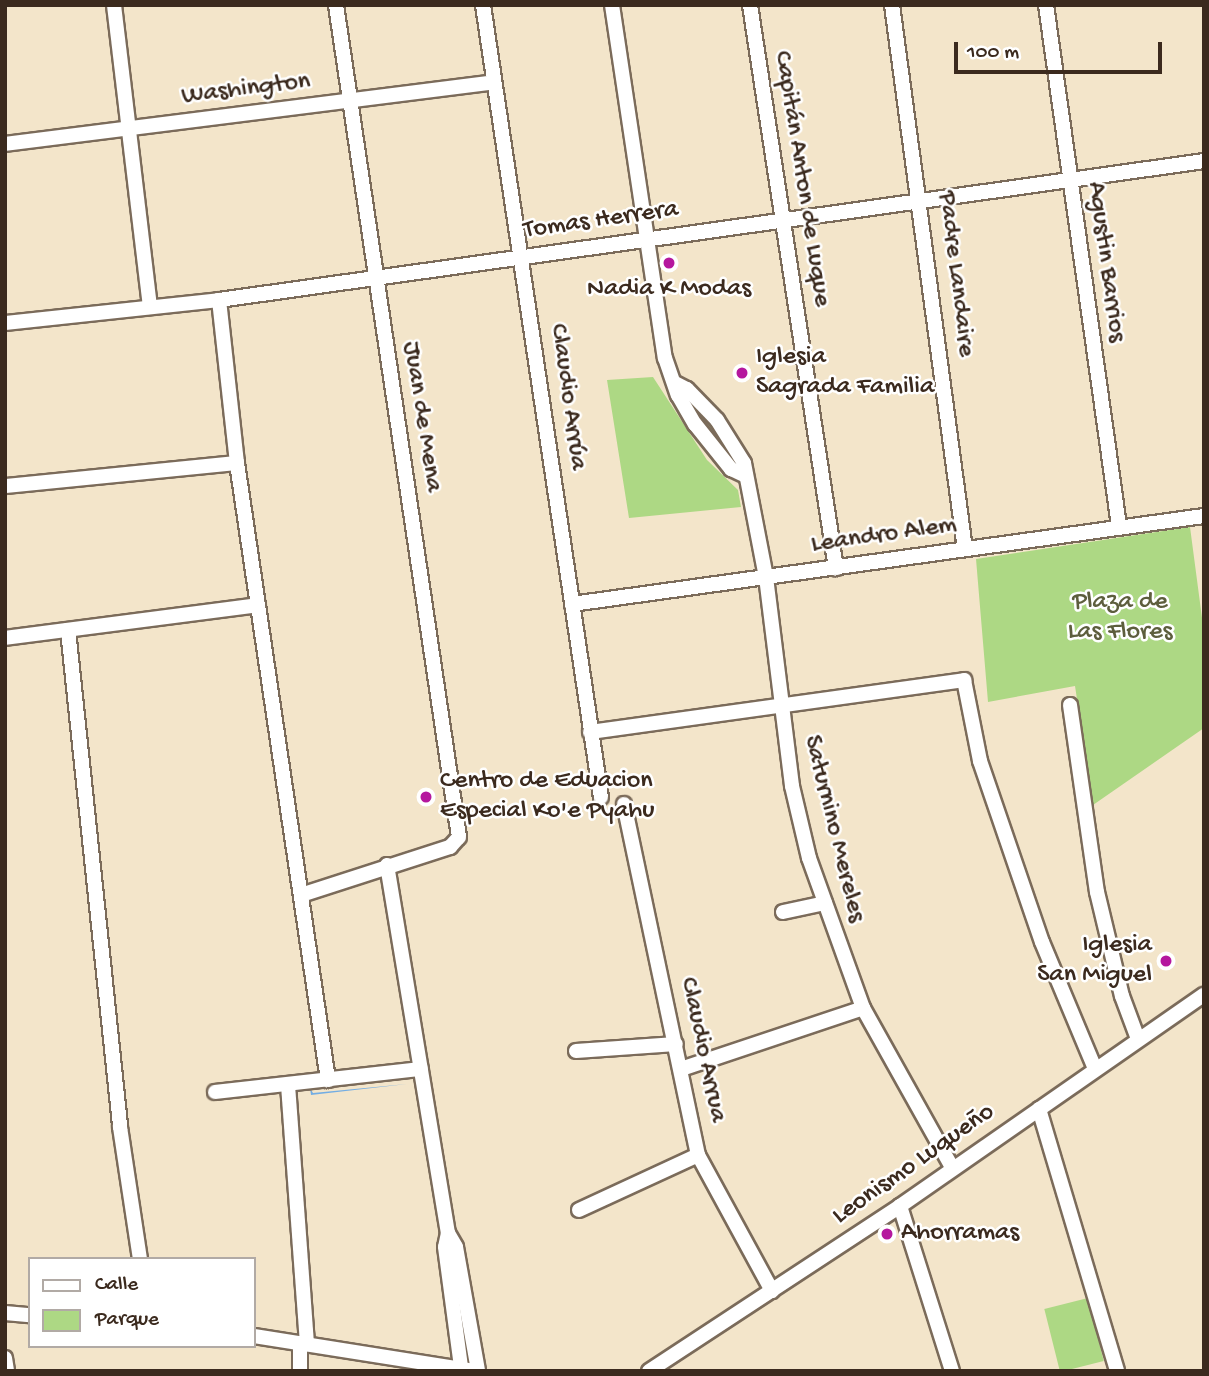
<!DOCTYPE html>
<meta charset="utf-8">
<style>
body{margin:0}
#map{position:relative;width:1209px;height:1376px;overflow:hidden;background:#f3e5ca;font-family:"Gochi Hand",sans-serif}
div>[style]{position:absolute}
[style*='--x']{left:calc(var(--x)*1px);top:calc(var(--y)*1px);width:calc(var(--w)*1px);rotate:calc(var(--a)*1deg)}
.green>*{inset:0;background:#add884;transform-origin:0 0}
.water>*{inset:0;background:#73ade3}
.roads{filter:drop-shadow(2px 0 #7b6b5a) drop-shadow(-2px 0 #7b6b5a) drop-shadow(0 2px #7b6b5a) drop-shadow(0 -2px #7b6b5a)}
.minor>*{height:14px;margin:-7px;padding:0 7px;transform-origin:7px;border-radius:7px;background:#fff}
.dots>*{width:19px;height:19px;translate:-50% -50%;box-sizing:border-box;border:4px solid #fff;border-radius:50%}
span{translate:-50% -50%;white-space:nowrap;text-align:center;line-height:1.15;-webkit-text-stroke:5px #fff;paint-order:stroke}
.street-label{font-size:26px;color:#3b2a1e}
.poi-label{font-size:26px;color:#3b2a1e}
.left{translate:0 -50%;text-align:left}
.right{translate:-100% -50%;text-align:right}
.park-label{font-size:26px;color:#5d5e3d}
.frame{position:absolute;inset:0;border:7px solid #3b2a1e;pointer-events:none}
.legend{position:absolute;left:28px;top:1257px;width:228px;height:91px;box-sizing:border-box;background:#fff;border:2px solid #b1aaa5;margin:0;padding:9px 12px;list-style:none;font-size:21px;color:#3b2a1e}
.legend li{display:flex;align-items:center;gap:14px;height:35px}
.legend b{width:35px;border:2px solid #b1aaa5}
.scale{position:absolute;left:954px;top:42px;width:208px;height:32px;box-sizing:border-box;border:4px solid #3b2a1e;border-top:0;padding-left:9px;font-size:21px;line-height:24px;white-space:nowrap;color:#3b2a1e;-webkit-text-stroke:5px #fff;paint-order:stroke}
</style>
<div id="map">
<div class="green">
<div style="clip-path:polygon(653px 377px,707px 460px,738px 490px,741px 507px,629px 518px,607px 380px)"></div>
<div style="clip-path:polygon(681px 389px,721px 432px,738px 468px,699px 422px)"></div>
<div style="clip-path:polygon(1190px 527px,1204px 633px,1204px 728px,1093px 805px,1075px 686px,988px 702px,976px 559px)"></div>
<div style="left:1088px;top:1298px;width:65px;height:45px;rotate:76deg"></div>
</div>
<div class="water">
<div style="clip-path:polygon(407px 1084px,311px 1095px,310px 1088px,313px 1093px)"></div>
</div>
<div class="roads">
<div class="minor">
<div style="--x:114;--y:5;--w:304;--a:83.2"></div>
<div style="--x:483;--y:5;--w:801;--a:81.53"></div>
<div style="--x:612;--y:5;--w:357;--a:81.5"></div>
<div style="--x:665;--y:358;--w:39;--a:71"></div>
<div style="--x:678;--y:395;--w:34;--a:60"></div>
<div style="--x:695;--y:424;--w:58;--a:51.3"></div>
<div style="--x:731;--y:469;--w:14;--a:25"></div>
<div style="--x:750;--y:5;--w:570;--a:81.32"></div>
<div style="--x:892;--y:5;--w:549;--a:82.36"></div>
<div style="--x:1046;--y:5;--w:526;--a:82.02"></div>
<div style="--x:5;--y:144;--w:492;--a:-7.2"></div>
<div style="--x:219;--y:300;--w:164;--a:83.7"></div>
<div style="--x:237;--y:463;--w:624;--a:81.61"></div>
<div style="--x:5;--y:323;--w:215;--a:-6.1"></div>
<div style="--x:219;--y:300;--w:995;--a:-8.03"></div>
<div style="--x:675;--y:383;--w:13;--a:27"></div>
<div style="--x:687;--y:389;--w:43;--a:45.9"></div>
<div style="--x:717;--y:420;--w:51;--a:57.9"></div>
<div style="--x:744;--y:463;--w:116;--a:79.1"></div>
<div style="--x:766;--y:577;--w:211;--a:82.9"></div>
<div style="--x:792;--y:786;--w:74;--a:76.7"></div>
<div style="--x:809;--y:858;--w:159;--a:70.2"></div>
<div style="--x:863;--y:1008;--w:184;--a:60.8"></div>
<div style="--x:5;--y:486;--w:233;--a:-5.7"></div>
<div style="--x:572;--y:604;--w:638;--a:-7.93"></div>
<div style="--x:68;--y:630;--w:500;--a:84"></div>
<div style="--x:120;--y:1127;--w:134;--a:81.4"></div>
<div style="--x:5;--y:638;--w:255;--a:-7.4"></div>
<div style="--x:1070;--y:705;--w:189;--a:81.8"></div>
<div style="--x:1097;--y:892;--w:107;--a:76.5"></div>
<div style="--x:1122;--y:996;--w:46;--a:69.6"></div>
<div style="--x:590;--y:732;--w:378;--a:-7.9"></div>
<div style="--x:964;--y:680;--w:83;--a:78.8"></div>
<div style="--x:980;--y:761;--w:191;--a:71.1"></div>
<div style="--x:1042;--y:942;--w:138;--a:67.3"></div>
<div style="--x:624;--y:804;--w:359;--a:78.1"></div>
<div style="--x:698;--y:1155;--w:155;--a:61.4"></div>
<div style="--x:387;--y:865;--w:373;--a:80.6"></div>
<div style="--x:448;--y:1233;--w:16;--a:60"></div>
<div style="--x:456;--y:1247;--w:126;--a:79.9"></div>
<div style="--x:301;--y:895;--w:157;--a:-17.9"></div>
<div style="--x:450;--y:847;--w:13;--a:-48"></div>
<div style="--x:459;--y:837;--w:841;--a:-98.41"></div>
<div style="--x:783;--y:912;--w:43;--a:-12.1"></div>
<div style="--x:576;--y:1051;--w:100;--a:-4"></div>
<div style="--x:681;--y:1069;--w:192;--a:-18.5"></div>
<div style="--x:288;--y:1085;--w:260;--a:85.8"></div>
<div style="--x:215;--y:1092;--w:207;--a:-6.4"></div>
<div style="--x:1039;--y:1109;--w:273;--a:73.4"></div>
<div style="--x:900;--y:1206;--w:173;--a:72.5"></div>
<div style="--x:579;--y:1210;--w:131;--a:-24.8"></div>
<div style="--x:448;--y:1233;--w:14;--a:102"></div>
<div style="--x:445;--y:1247;--w:121;--a:82.4"></div>
<div style="--x:5;--y:1313;--w:25;--a:5"></div>
<div style="--x:254;--y:1336;--w:223;--a:9"></div>
<div style="--x:5;--y:1358;--w:13;--a:81"></div>
<div style="--x:300;--y:1371;--w:28;--a:-90"></div>
<div style="--x:649;--y:1371;--w:300;--a:-33.3"></div>
<div style="--x:900;--y:1206;--w:370;--a:-34.8"></div>
</div>
</div>
<div class="dots">
<div style="left:669px;top:263px;background:#b5179e"></div>
<div style="left:742px;top:373px;background:#b5179e"></div>
<div style="left:426px;top:797px;background:#b5179e"></div>
<div style="left:1166px;top:961px;background:#b5179e"></div>
<div style="left:887px;top:1234px;background:#b5179e"></div>
</div>
<div class="street-label">
<span style="left:246px;top:90px;rotate:-7deg">Washington</span>
<span style="left:801px;top:179px;rotate:81deg">Capitán Anton de Luque</span>
<span style="left:601px;top:221px;rotate:-8deg">Tomas Herrera</span>
<span style="left:1105px;top:262px;rotate:82deg">Agustin Barrios</span>
<span style="left:955px;top:274px;rotate:83deg">Padre Landaire</span>
<span style="left:567px;top:397px;rotate:82deg">Claudio Arrúa</span>
<span style="left:421px;top:417px;rotate:81deg">Juan de Mena</span>
<span style="left:884px;top:536px;rotate:-8deg">Leandro Alem</span>
<span style="left:833px;top:829px;rotate:76deg">Saturnino Mereles</span>
<span style="left:702px;top:1050px;rotate:78deg">Claudio Arrua</span>
<span style="left:914px;top:1165px;rotate:-35deg">Leonismo Luqueño</span>
</div>
<div class="poi-label">
<span style="left:669px;top:290px">Nadia K Modas</span>
<span class="left" style="left:756px;top:373px">Iglesia<br>Sagrada Familia</span>
<span class="left" style="left:440px;top:797px">Centro de Eduacion<br>Especial Ko'e Pyahu</span>
<span class="right" style="left:1152px;top:961px">Iglesia<br>San Miguel</span>
<span class="left" style="left:901px;top:1234px">Ahorramas</span>
</div>
<div class="park-label">
<span style="left:1120px;top:618px">Plaza de<br>Las Flores</span>
</div>
<div class="frame"></div>
<ul class="legend">
<li><b style="height:9px;background:#fff"></b>Calle</li>
<li><b style="height:19px;background:#add884"></b>Parque</li>
</ul>
<div class="scale">100 m</div>
</div>
